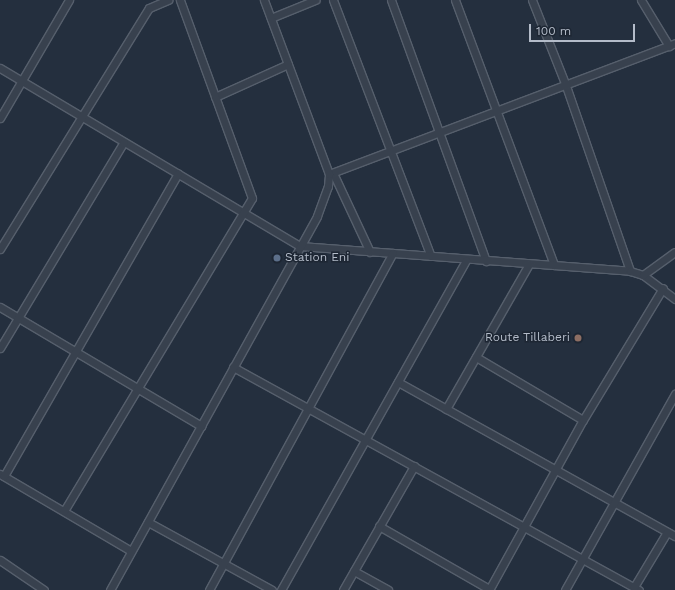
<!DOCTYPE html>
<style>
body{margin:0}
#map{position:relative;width:675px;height:590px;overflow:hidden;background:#242f3e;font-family:"Work Sans",sans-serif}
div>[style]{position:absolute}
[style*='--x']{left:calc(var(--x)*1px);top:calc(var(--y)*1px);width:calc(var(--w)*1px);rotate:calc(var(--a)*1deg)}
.roads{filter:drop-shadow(1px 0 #565f6c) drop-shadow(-1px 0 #565f6c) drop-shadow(0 1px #565f6c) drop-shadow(0 -1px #565f6c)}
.minor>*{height:7px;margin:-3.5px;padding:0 3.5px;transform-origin:3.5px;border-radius:3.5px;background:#38414e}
.dots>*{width:11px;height:11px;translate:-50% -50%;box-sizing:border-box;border:2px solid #1d2633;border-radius:50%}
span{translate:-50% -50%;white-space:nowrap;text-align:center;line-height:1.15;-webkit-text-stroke:3px #1d2633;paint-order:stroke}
.poi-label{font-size:12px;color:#b4bcc9}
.left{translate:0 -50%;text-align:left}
.right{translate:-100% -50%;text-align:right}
.scale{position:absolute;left:529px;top:24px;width:106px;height:18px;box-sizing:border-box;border:2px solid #b4bcc9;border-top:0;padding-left:5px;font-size:12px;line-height:14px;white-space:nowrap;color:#b4bcc9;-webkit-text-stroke:3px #1d2633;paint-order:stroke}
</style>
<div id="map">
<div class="roads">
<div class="minor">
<div style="--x:333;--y:0;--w:274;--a:69.1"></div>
<div style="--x:391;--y:0;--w:278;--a:70"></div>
<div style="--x:455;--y:0;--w:283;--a:69.5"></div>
<div style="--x:532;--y:0;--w:92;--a:68.4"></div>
<div style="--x:566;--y:86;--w:196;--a:70.9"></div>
<div style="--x:641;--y:0;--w:54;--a:58.7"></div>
<div style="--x:271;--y:18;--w:48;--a:-22.2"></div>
<div style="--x:0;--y:68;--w:349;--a:30.7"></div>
<div style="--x:300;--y:246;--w:331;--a:4.3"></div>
<div style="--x:630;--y:271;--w:14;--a:17"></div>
<div style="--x:643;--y:275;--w:40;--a:37"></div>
<div style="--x:215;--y:97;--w:80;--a:-24.3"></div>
<div style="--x:0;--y:118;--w:137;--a:-59.7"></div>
<div style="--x:333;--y:173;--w:87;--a:64.9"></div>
<div style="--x:329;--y:174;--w:370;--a:-20.7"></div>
<div style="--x:0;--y:249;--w:283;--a:-58.3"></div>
<div style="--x:149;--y:8;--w:21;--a:-23"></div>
<div style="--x:643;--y:275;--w:39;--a:-36"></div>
<div style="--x:0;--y:307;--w:234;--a:30.6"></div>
<div style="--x:0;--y:348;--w:240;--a:-59"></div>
<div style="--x:476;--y:357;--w:124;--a:30.5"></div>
<div style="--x:233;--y:367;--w:463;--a:28.8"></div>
<div style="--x:398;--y:382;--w:317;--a:29.1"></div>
<div style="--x:446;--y:409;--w:167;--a:-60.2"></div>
<div style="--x:0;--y:474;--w:152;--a:30.4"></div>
<div style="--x:4;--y:476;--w:349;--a:-60.1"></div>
<div style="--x:64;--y:511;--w:365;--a:-59"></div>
<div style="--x:252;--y:198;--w:211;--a:-110"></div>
<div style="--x:148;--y:522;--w:141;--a:28.7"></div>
<div style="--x:379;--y:526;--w:127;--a:29.8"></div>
<div style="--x:0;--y:560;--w:53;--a:34.3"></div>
<div style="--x:354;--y:571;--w:39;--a:29"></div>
<div style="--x:634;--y:587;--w:64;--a:-59"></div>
<div style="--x:110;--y:590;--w:427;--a:-61"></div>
<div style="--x:317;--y:216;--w:32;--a:-70"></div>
<div style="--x:328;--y:186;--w:12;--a:-85"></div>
<div style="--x:329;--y:174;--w:186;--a:-110.5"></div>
<div style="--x:209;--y:590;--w:384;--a:-61.4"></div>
<div style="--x:281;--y:590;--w:378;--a:-60.7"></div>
<div style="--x:343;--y:590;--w:143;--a:-60.2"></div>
<div style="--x:489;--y:590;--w:194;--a:-61.1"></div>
<div style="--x:583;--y:420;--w:154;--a:-58.8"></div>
<div style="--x:565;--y:590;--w:225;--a:-60.7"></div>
</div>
</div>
<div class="dots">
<div style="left:277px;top:258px;background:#5c6f8a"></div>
<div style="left:578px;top:338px;background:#8d6e63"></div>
</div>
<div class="poi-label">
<span class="left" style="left:285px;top:258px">Station Eni</span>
<span class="right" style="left:570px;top:338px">Route Tillaberi</span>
</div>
<div class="scale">100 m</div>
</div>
